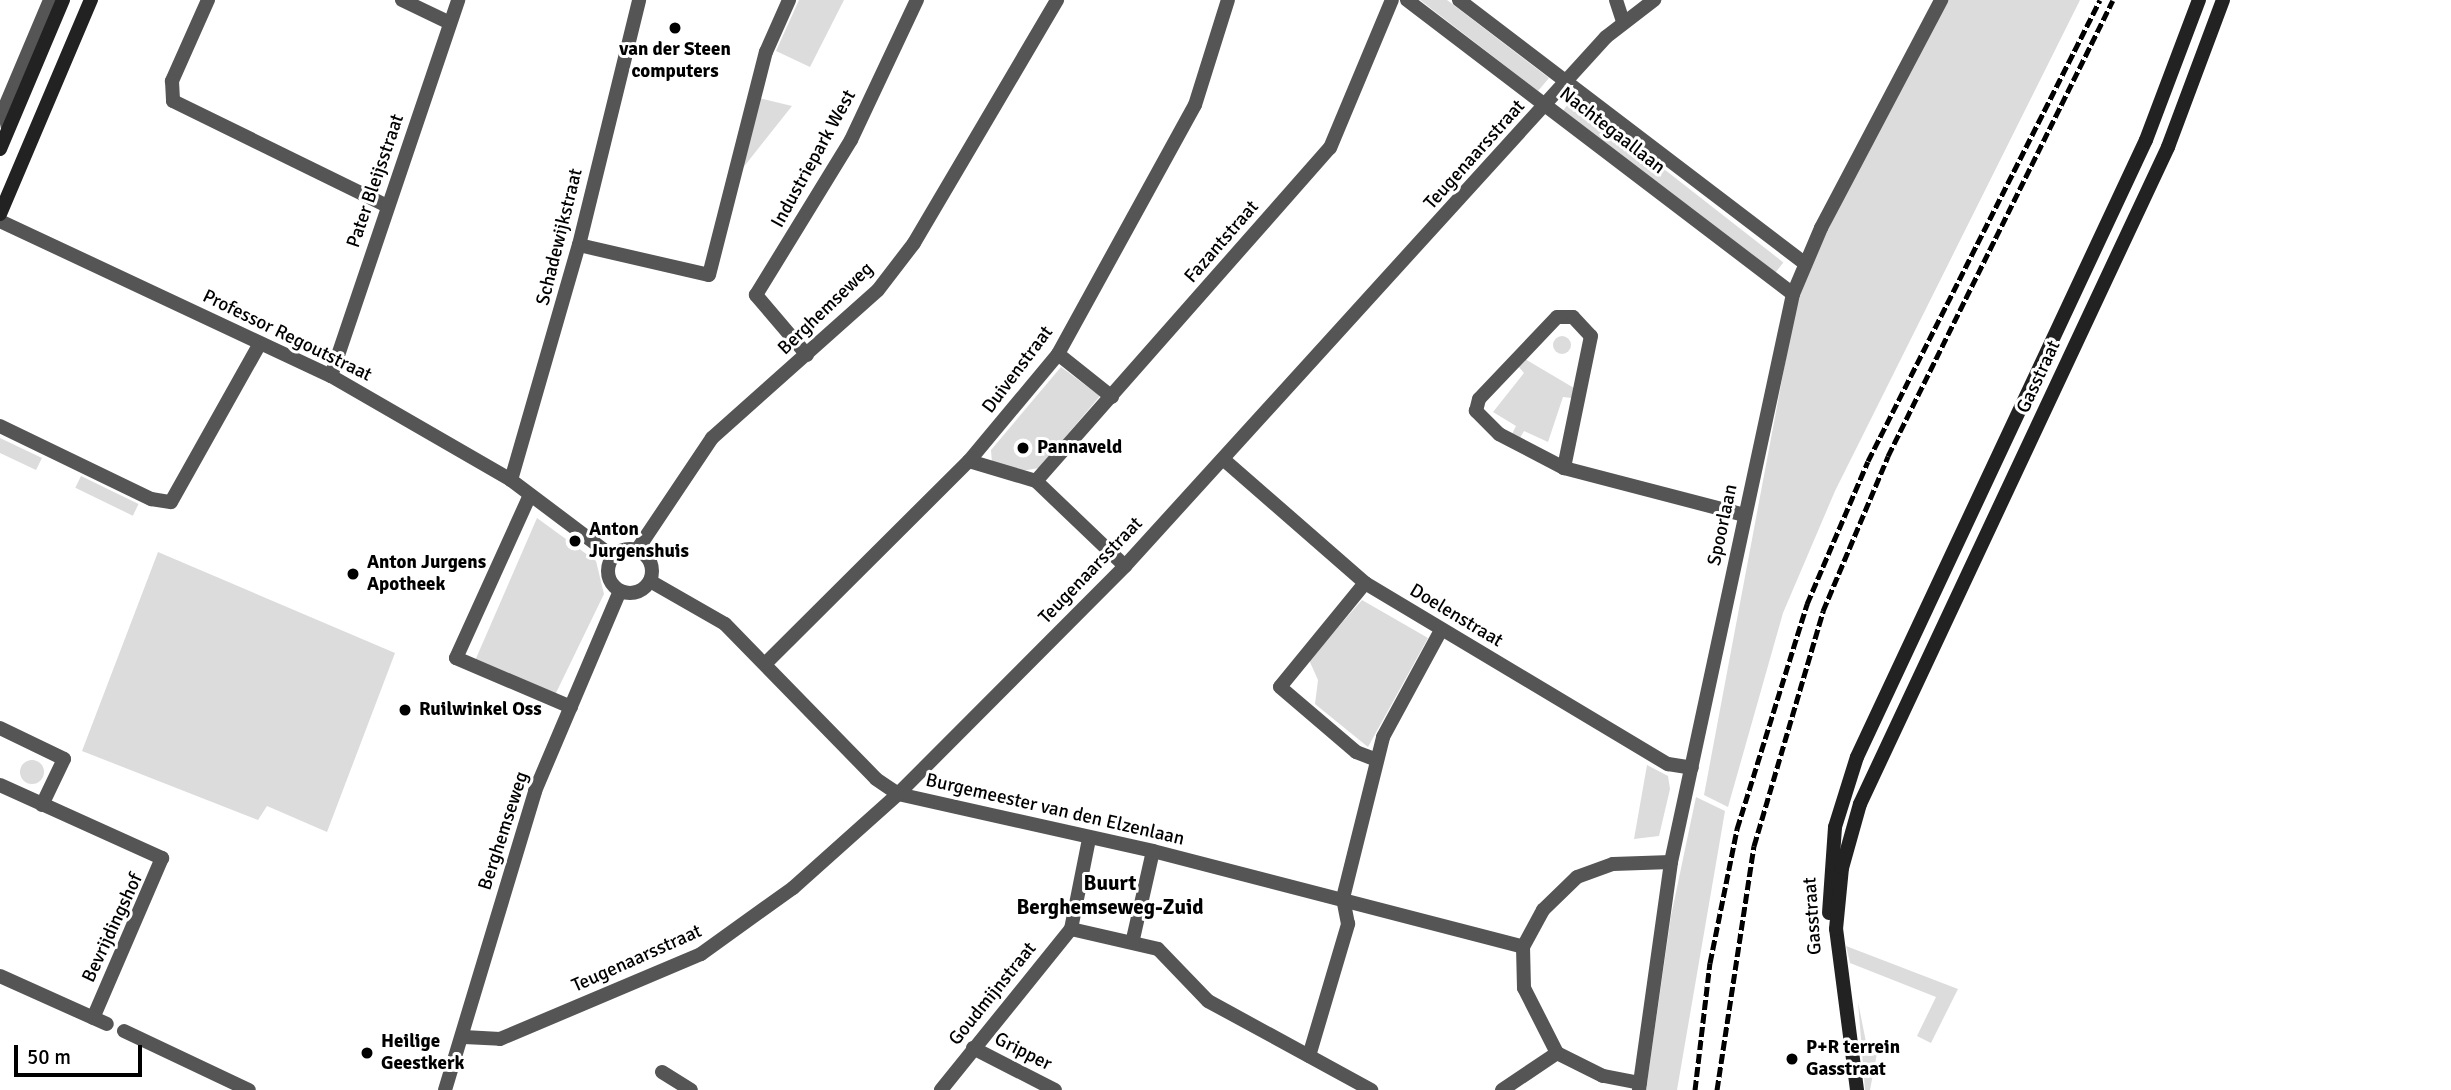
<!DOCTYPE html>
<style>
body{margin:0}
#map{position:relative;width:2451px;height:1090px;overflow:hidden;background:#fff;font-family:Signika,sans-serif}
div>[style]{position:absolute}
[style*='--x']{left:calc(var(--x)*1px);top:calc(var(--y)*1px);width:calc(var(--w)*1px);rotate:calc(var(--a)*1deg)}
.green>*{inset:0;background:#dcdcdc;transform-origin:0 0}
.round{border-radius:50%}
.street>*{height:14px;margin:-7px;padding:0 7px;transform-origin:7px;border-radius:7px;background:#555}
.street>.ring{margin:-7px;padding:0;box-sizing:content-box;background:none;border:14px solid #555;border-radius:50%}
.secondary>*{height:14px;margin:-7px;padding:0 7px;transform-origin:7px;border-radius:7px;background:#222}
.rail>*{height:5px;margin-top:-2.5px;transform-origin:0;background:repeating-linear-gradient(90deg,#000 0 10px,transparent 0 13.5px)}
.dots>*{width:19px;height:19px;translate:-50% -50%;box-sizing:border-box;border:4px solid #fff;border-radius:50%}
span{translate:-50% -50%;white-space:nowrap;text-align:center;line-height:1.15;-webkit-text-stroke:6px #fff;paint-order:stroke}
.poi-label{font-size:19px;color:#000;font-weight:700}
.left{translate:0 -50%;text-align:left}
.street-label{font-size:19px;color:#000}
.neighbourhood-label{font-size:21px;color:#000;font-weight:700}
.scale{position:absolute;left:14px;top:1045px;width:128px;height:32px;box-sizing:border-box;border:4px solid #000;border-top:0;padding-left:9px;font-size:21px;line-height:24px;white-space:nowrap;color:#000;-webkit-text-stroke:5px #fff;paint-order:stroke}
</style>
<div id="map">
<div class="green">
<div style="clip-path:polygon(799px 0,844px 0,810px 67px,776px 51px)"></div>
<div style="clip-path:polygon(1420px 0,1447px 0,1549px 78px,1538px 91px)"></div>
<div style="clip-path:polygon(1941px 0,2080px 0,1835px 491px,1783px 613px,1728px 807px,1704px 795px,1799px 289px)"></div>
<div style="clip-path:polygon(759px 98px,792px 106px,742px 169px)"></div>
<div style="left:1573px;top:98px;width:267px;height:16px;rotate:38deg"></div>
<div class="round" style="left:1553px;top:336px;width:18px;height:18px"></div>
<div style="clip-path:polygon(1525px 359px,1574px 388px,1572px 398px,1563px 397px,1548px 442px,1524px 431px,1520px 438px,1512px 434px,1516px 426px,1493px 412px,1524px 373px,1518px 366px)"></div>
<div style="clip-path:polygon(1061px 367px,1100px 396px,1039px 468px,1021px 471px,992px 463px,991px 450px)"></div>
<div style="clip-path:polygon(0 438px,42px 458px,36px 470px,0 453px)"></div>
<div style="left:81px;top:476px;width:64px;height:13px;rotate:26deg"></div>
<div style="clip-path:polygon(537px 518px,596px 561px,604px 594px,554px 697px,474px 663px)"></div>
<div style="clip-path:polygon(158px 552px,395px 653px,327px 832px,267px 806px,258px 820px,82px 751px)"></div>
<div style="clip-path:polygon(1362px 600px,1428px 638px,1368px 747px,1315px 704px,1318px 680px,1309px 660px)"></div>
<div class="round" style="left:20px;top:760px;width:24px;height:24px"></div>
<div style="clip-path:polygon(1647px 765px,1668px 776px,1670px 789px,1659px 836px,1634px 839px)"></div>
<div style="clip-path:polygon(1696px 797px,1725px 811px,1677px 1090px,1646px 1090px,1671px 916px)"></div>
<div style="clip-path:polygon(1846px 946px,1958px 989px,1931px 1043px,1917px 1036px,1936px 997px,1850px 963px)"></div>
<div style="clip-path:polygon(1858px 1002px,1866px 1042px,1878px 1048px,1870px 1090px,1865px 1090px)"></div>
</div>
<div class="street">
<div style="--x:208;--y:0;--w:89;--a:114"></div>
<div style="--x:172;--y:81;--w:20;--a:87"></div>
<div style="--x:173;--y:101;--w:238;--a:26.1"></div>
<div style="--x:402;--y:0;--w:53;--a:25.6"></div>
<div style="--x:1407;--y:0;--w:485;--a:37.3"></div>
<div style="--x:1459;--y:0;--w:434;--a:37.3"></div>
<div style="--x:1616;--y:0;--w:22;--a:72"></div>
<div style="--x:8;--y:128;--w:19;--a:-102"></div>
<div style="--x:4;--y:109;--w:118;--a:-67.1"></div>
<div style="--x:0;--y:221;--w:365;--a:25.1"></div>
<div style="--x:331;--y:376;--w:208;--a:30"></div>
<div style="--x:511;--y:480;--w:128;--a:37"></div>
<div style="--x:579;--y:245;--w:133;--a:13"></div>
<div style="--x:709;--y:275;--w:230;--a:-75.7"></div>
<div style="--x:766;--y:52;--w:57;--a:-66.1"></div>
<div style="--x:1557;--y:317;--w:16;--a:0"></div>
<div style="--x:1573;--y:317;--w:26;--a:47"></div>
<div style="--x:1591;--y:336;--w:135;--a:101.6"></div>
<div style="--x:1564;--y:468;--w:73;--a:-152.4"></div>
<div style="--x:1499;--y:434;--w:33;--a:-135"></div>
<div style="--x:1476;--y:411;--w:12;--a:-76"></div>
<div style="--x:1479;--y:399;--w:113;--a:-46.4"></div>
<div style="--x:1058;--y:354;--w:69;--a:38.5"></div>
<div style="--x:807;--y:355;--w:79;--a:-130.4"></div>
<div style="--x:756;--y:295;--w:182;--a:-58.5"></div>
<div style="--x:851;--y:140;--w:155;--a:-64.8"></div>
<div style="--x:331;--y:376;--w:397;--a:-71.3"></div>
<div style="--x:0;--y:426;--w:168;--a:25.8"></div>
<div style="--x:151;--y:499;--w:20;--a:9"></div>
<div style="--x:171;--y:502;--w:180;--a:-60.7"></div>
<div style="--x:1223;--y:459;--w:189;--a:41.1"></div>
<div style="--x:1365;--y:583;--w:353;--a:30.9"></div>
<div style="--x:1668;--y:764;--w:24;--a:9"></div>
<div style="--x:969;--y:461;--w:70;--a:16.6"></div>
<div style="--x:1036;--y:481;--w:123;--a:43.7"></div>
<div style="--x:1564;--y:468;--w:187;--a:14.6"></div>
<div style="--x:511;--y:480;--w:245;--a:-73.9"></div>
<div style="--x:579;--y:245;--w:252;--a:-76.2"></div>
<div style="--x:1036;--y:481;--w:444;--a:-48.6"></div>
<div style="--x:1330;--y:148;--w:160;--a:-67.3"></div>
<div style="--x:530;--y:495;--w:179;--a:114.4"></div>
<div style="--x:456;--y:658;--w:125;--a:23.1"></div>
<div class="ring" style="left:608px;top:549px;width:30px;height:30px"></div>
<div style="--x:637;--y:550;--w:135;--a:-56.2"></div>
<div style="--x:712;--y:438;--w:222;--a:-41.7"></div>
<div style="--x:878;--y:290;--w:59;--a:-52.5"></div>
<div style="--x:914;--y:243;--w:282;--a:-59.5"></div>
<div style="--x:650;--y:581;--w:86;--a:29.8"></div>
<div style="--x:725;--y:624;--w:216;--a:45.7"></div>
<div style="--x:876;--y:779;--w:27;--a:34"></div>
<div style="--x:898;--y:794;--w:261;--a:12.6"></div>
<div style="--x:1153;--y:851;--w:382;--a:14.5"></div>
<div style="--x:1365;--y:583;--w:134;--a:129.3"></div>
<div style="--x:1280;--y:687;--w:100;--a:40.5"></div>
<div style="--x:1356;--y:752;--w:22;--a:21"></div>
<div style="--x:766;--y:663;--w:286;--a:-44.9"></div>
<div style="--x:969;--y:461;--w:139;--a:-50.2"></div>
<div style="--x:1058;--y:354;--w:284;--a:-61.2"></div>
<div style="--x:1195;--y:105;--w:110;--a:-72.6"></div>
<div style="--x:0;--y:728;--w:71;--a:25.8"></div>
<div style="--x:64;--y:759;--w:51;--a:115.6"></div>
<div style="--x:0;--y:785;--w:178;--a:24.3"></div>
<div style="--x:162;--y:858;--w:174;--a:113.3"></div>
<div style="--x:1071;--y:929;--w:89;--a:12.9"></div>
<div style="--x:1158;--y:949;--w:72;--a:46.1"></div>
<div style="--x:1208;--y:1001;--w:186;--a:28.6"></div>
<div style="--x:1133;--y:939;--w:90;--a:-77.2"></div>
<div style="--x:0;--y:976;--w:117;--a:24.2"></div>
<div style="--x:124;--y:1031;--w:138;--a:25.3"></div>
<div style="--x:464;--y:1037;--w:36;--a:3"></div>
<div style="--x:500;--y:1039;--w:218;--a:-22.9"></div>
<div style="--x:701;--y:954;--w:113;--a:-35.7"></div>
<div style="--x:793;--y:888;--w:141;--a:-41.8"></div>
<div style="--x:898;--y:794;--w:322;--a:-45.1"></div>
<div style="--x:1125;--y:566;--w:715;--a:-47.72"></div>
<div style="--x:1606;--y:37;--w:61;--a:-37.6"></div>
<div style="--x:973;--y:1048;--w:92;--a:27.1"></div>
<div style="--x:1309;--y:1056;--w:138;--a:-73.5"></div>
<div style="--x:1348;--y:924;--w:26;--a:-101"></div>
<div style="--x:1343;--y:898;--w:166;--a:-76"></div>
<div style="--x:1383;--y:737;--w:122;--a:-61.5"></div>
<div style="--x:662;--y:1072;--w:34;--a:32"></div>
<div style="--x:1640;--y:1083;--w:38;--a:-169"></div>
<div style="--x:1603;--y:1076;--w:51;--a:-153.4"></div>
<div style="--x:1557;--y:1053;--w:73;--a:-116.9"></div>
<div style="--x:1524;--y:988;--w:41;--a:-91.4"></div>
<div style="--x:1523;--y:947;--w:42;--a:-61.6"></div>
<div style="--x:1543;--y:910;--w:47;--a:-44.1"></div>
<div style="--x:1577;--y:877;--w:38;--a:-20"></div>
<div style="--x:1613;--y:864;--w:58;--a:-2"></div>
<div style="--x:445;--y:1090;--w:312;--a:-73.2"></div>
<div style="--x:535;--y:791;--w:217;--a:-67"></div>
<div style="--x:941;--y:1090;--w:207;--a:-51.1"></div>
<div style="--x:1071;--y:929;--w:92;--a:-78.7"></div>
<div style="--x:1502;--y:1090;--w:66;--a:-33.9"></div>
<div style="--x:1639;--y:1090;--w:230;--a:-82"></div>
<div style="--x:1671;--y:862;--w:581;--a:-77.88"></div>
<div style="--x:1793;--y:294;--w:72;--a:-67"></div>
<div style="--x:1821;--y:228;--w:258;--a:-62.2"></div>
</div>
<div class="secondary">
<div style="--x:0;--y:149;--w:162;--a:-67.1"></div>
<div style="--x:0;--y:214;--w:233;--a:-67"></div>
<div style="--x:1829;--y:913;--w:86;--a:-86"></div>
<div style="--x:1835;--y:827;--w:73;--a:-72.6"></div>
<div style="--x:1857;--y:757;--w:681;--a:-64.9"></div>
<div style="--x:2146;--y:140;--w:150;--a:-69.3"></div>
<div style="--x:1857;--y:1090;--w:162;--a:-97.4"></div>
<div style="--x:1836;--y:929;--w:61;--a:-84.4"></div>
<div style="--x:1842;--y:868;--w:66;--a:-74.3"></div>
<div style="--x:1860;--y:804;--w:726;--a:-64.88"></div>
<div style="--x:2168;--y:147;--w:157;--a:-69.5"></div>
</div>
<div class="rail">
<div style="--x:1695;--y:1090;--w:128;--a:-83.3"></div>
<div style="--x:1710;--y:963;--w:137;--a:-78.6"></div>
<div style="--x:1737;--y:829;--w:236;--a:-72.7"></div>
<div style="--x:1807;--y:604;--w:155;--a:-66.9"></div>
<div style="--x:1868;--y:461;--w:516;--a:-63.29"></div>
<div style="--x:1717;--y:1090;--w:247;--a:-81.4"></div>
<div style="--x:1754;--y:846;--w:245;--a:-73.6"></div>
<div style="--x:1823;--y:611;--w:168;--a:-67.2"></div>
<div style="--x:1888;--y:456;--w:508;--a:-63.74"></div>
</div>
<div class="dots">
<div style="left:675px;top:28px;background:#000"></div>
<div style="left:1023px;top:448px;background:#000"></div>
<div style="left:575px;top:541px;background:#000"></div>
<div style="left:353px;top:574px;background:#000"></div>
<div style="left:405px;top:710px;background:#000"></div>
<div style="left:367px;top:1053px;background:#000"></div>
<div style="left:1792px;top:1059px;background:#000"></div>
</div>
<div class="poi-label">
<span style="left:675px;top:61px">van der Steen<br>computers</span>
<span class="left" style="left:1037px;top:448px">Pannaveld</span>
<span class="left" style="left:589px;top:541px">Anton<br>Jurgenshuis</span>
<span class="left" style="left:367px;top:574px">Anton Jurgens<br>Apotheek</span>
<span class="left" style="left:419px;top:710px">Ruilwinkel Oss</span>
<span class="left" style="left:381px;top:1053px">Heilige<br>Geestkerk</span>
<span class="left" style="left:1806px;top:1059px">P+R terrein<br>Gasstraat</span>
</div>
<div class="street-label">
<span style="left:1612px;top:131px;rotate:38deg">Nachtegaallaan</span>
<span style="left:1475px;top:155px;rotate:-48deg">Teugenaarsstraat</span>
<span style="left:814px;top:159px;rotate:-61deg">Industriepark West</span>
<span style="left:376px;top:181px;rotate:-71deg">Pater Bleijsstraat</span>
<span style="left:560px;top:237px;rotate:-76deg">Schadewijkstraat</span>
<span style="left:1222px;top:242px;rotate:-49deg">Fazantstraat</span>
<span style="left:826px;top:309px;rotate:-44deg">Berghemseweg</span>
<span style="left:287px;top:336px;rotate:26deg">Professor Regoutstraat</span>
<span style="left:1018px;top:370px;rotate:-53deg">Duivenstraat</span>
<span style="left:2039px;top:377px;rotate:-65deg">Gasstraat</span>
<span style="left:1723px;top:525px;rotate:-78deg">Spoorlaan</span>
<span style="left:1091px;top:571px;rotate:-46deg">Teugenaarsstraat</span>
<span style="left:1456px;top:616px;rotate:31deg">Doelenstraat</span>
<span style="left:1055px;top:810px;rotate:13deg">Burgemeester van den Elzenlaan</span>
<span style="left:504px;top:831px;rotate:-72deg">Berghemseweg</span>
<span style="left:1813px;top:916px;rotate:-94deg">Gasstraat</span>
<span style="left:113px;top:928px;rotate:-65deg">Bevrijdingshof</span>
<span style="left:637px;top:959px;rotate:-24deg">Teugenaarsstraat</span>
<span style="left:993px;top:994px;rotate:-51deg">Goudmijnstraat</span>
<span style="left:1023px;top:1052px;rotate:27deg">Gripper</span>
</div>
<div class="neighbourhood-label">
<span style="left:1110px;top:895px">Buurt<br>Berghemseweg-Zuid</span>
</div>
<div class="scale">50 m</div>
</div>
